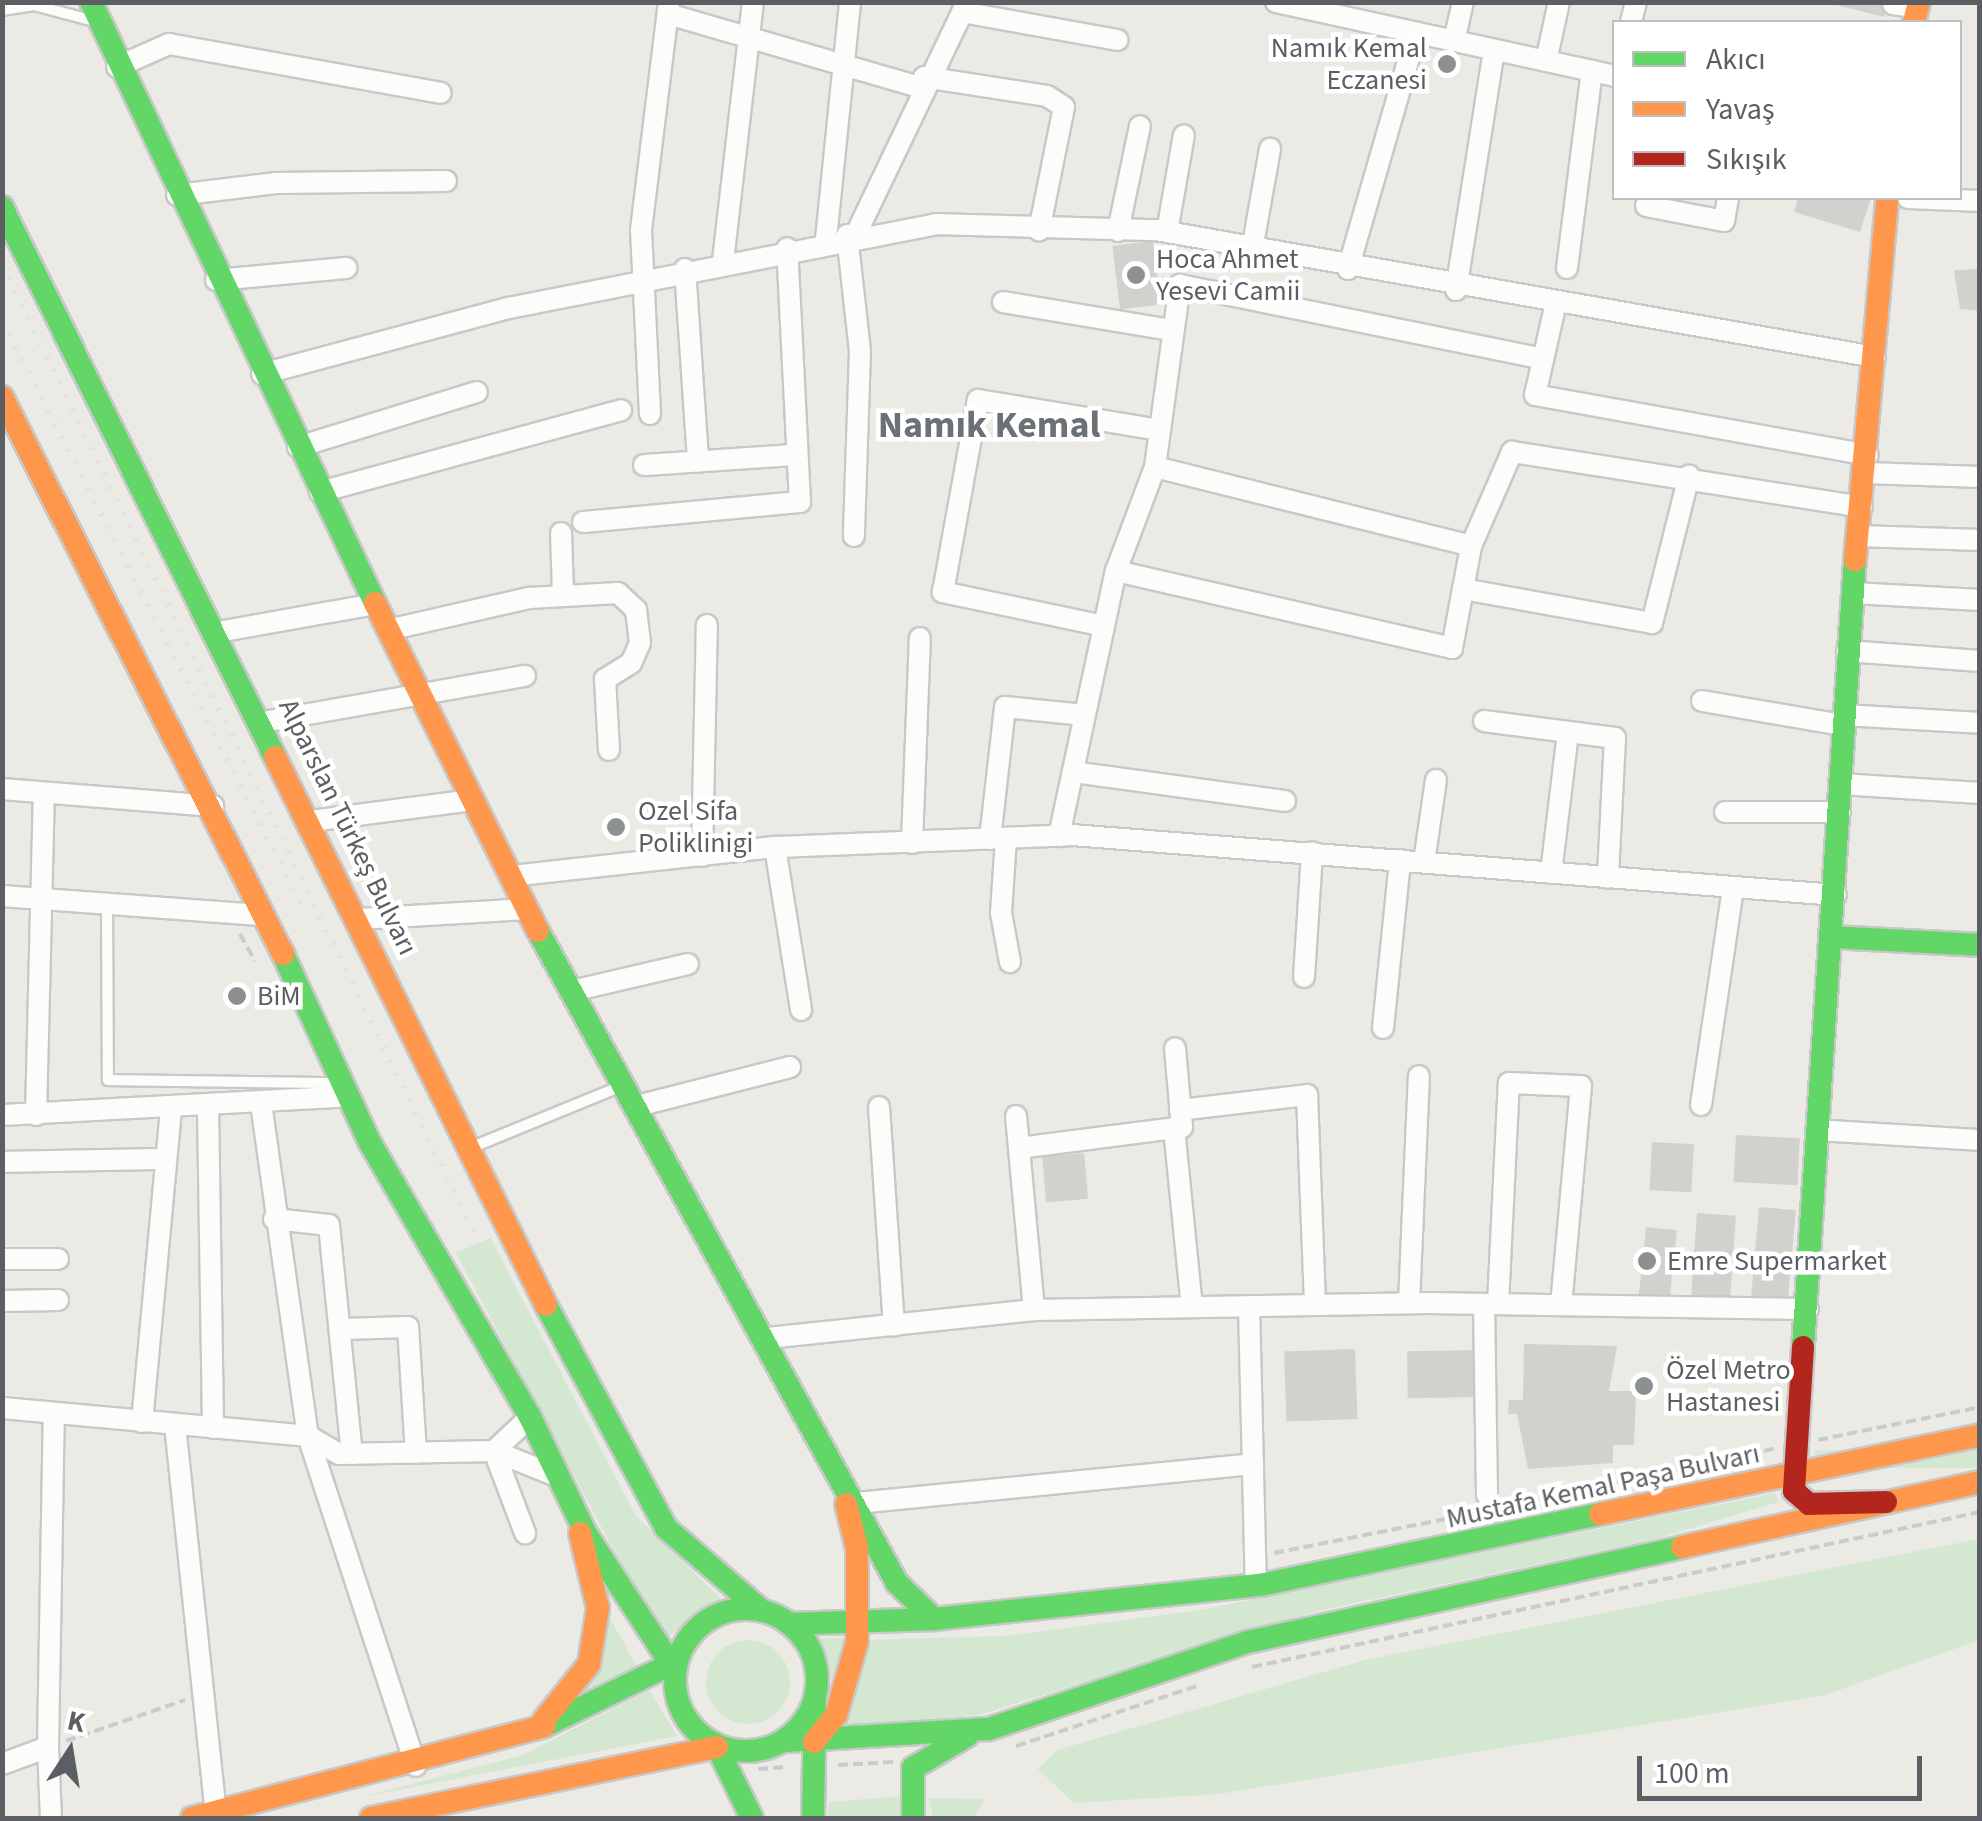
<!DOCTYPE html>
<meta charset="utf-8">
<style>
body{margin:0}
#map{position:relative;width:1982px;height:1821px;overflow:hidden;background:#ebeae5;font-family:"Source Sans 3",sans-serif}
div>[style]{position:absolute}
[style*='--x']{left:calc(var(--x)*1px);top:calc(var(--y)*1px);width:calc(var(--w)*1px);rotate:calc(var(--a)*1deg)}
.green>*{inset:0;background:#d3e7d1;transform-origin:0 0}
.round{border-radius:50%}
.building>*{inset:0;background:#d1d1ce;transform-origin:0 0}
.path>*{height:4px;margin-top:-2px;transform-origin:0;background:repeating-linear-gradient(90deg,#c8ccca 0 10px,transparent 0 15px)}
.roads{filter:drop-shadow(2px 0 #c7c8c7) drop-shadow(-2px 0 #c7c8c7) drop-shadow(0 2px #c7c8c7) drop-shadow(0 -2px #c7c8c7)}
.lane>*{height:10px;margin:-5px;padding:0 5px;transform-origin:5px;border-radius:5px;background:#fcfcfb}
.street>*{height:20px;margin:-10px;padding:0 10px;transform-origin:10px;border-radius:10px;background:#fcfcfb}
.fast>*{height:22px;margin:-11px;padding:0 11px;transform-origin:11px;border-radius:11px;background:#63d668}
.fast>.ring{margin:-11px;padding:0;box-sizing:content-box;background:none;border:22px solid #63d668;border-radius:50%}
.slow>*{height:22px;margin:-11px;padding:0 11px;transform-origin:11px;border-radius:11px;background:#ff974d}
.jam>*{height:22px;margin:-11px;padding:0 11px;transform-origin:11px;border-radius:11px;background:#b3261e}
.rail>*{height:6px;margin-top:-3px;transform-origin:0;background:repeating-linear-gradient(90deg,#e2e2e2 0 2.5px,transparent 0 14.5px)}
.dots>*{width:28px;height:28px;translate:-50% -50%;box-sizing:border-box;border:5px solid #fff;border-radius:50%}
span{translate:-50% -50%;white-space:nowrap;text-align:center;line-height:1.15;-webkit-text-stroke:9px #fff;paint-order:stroke}
.poi-label{font-size:28px;color:#5b5f63}
.right{translate:-100% -50%;text-align:right}
.left{translate:0 -50%;text-align:left}
.street-label{font-size:28px;color:#5b5f63}
.district-label{font-size:38px;color:#6c7175;font-weight:700}
.frame{position:absolute;inset:0;border:5px solid #5b5f63;pointer-events:none}
.legend{position:absolute;left:1612px;top:20px;width:350px;height:180px;box-sizing:border-box;background:#fff;border:2px solid #bdbfc1;margin:0;padding:12px 18px;list-style:none;font-size:30px;color:#5b5f63}
.legend li{display:flex;align-items:center;gap:20px;height:50px}
.legend b{width:50px;border:2px solid #bdbfc1}
.north{position:absolute;left:20px;top:1701px;width:100px;height:100px;-webkit-text-stroke:8px #fff;paint-order:stroke;rotate:12deg;font-size:28px;font-weight:700;line-height:40px;text-align:center;color:#5b5f63}
.north::after{content:'';display:block;margin:auto;width:35px;height:45px;background:#5b5f63;clip-path:polygon(50% 0,100% 100%,50% 72%,0 100%)}
.scale{position:absolute;left:1637px;top:1756px;width:285px;height:45px;box-sizing:border-box;border:5px solid #5b5f63;border-top:0;padding-left:12px;font-size:30px;line-height:35px;white-space:nowrap;color:#5b5f63;-webkit-text-stroke:8px #fff;paint-order:stroke}
</style>
<div id="map">
<div class="green">
<div style="clip-path:polygon(490px 1238px,636px 1516px,723px 1601px,662px 1641px,456px 1253px)"></div>
<div style="left:1979px;top:1450px;width:18px;height:164px;rotate:90deg"></div>
<div style="clip-path:polygon(1775px 1493px,1778px 1502px,1655px 1539px,1318px 1611px,978px 1715px,842px 1728px,868px 1640px,1006px 1636px,1200px 1610px)"></div>
<div style="clip-path:polygon(1979px 1539px,1979px 1640px,1825px 1695px,1219px 1794px,1074px 1803px,1038px 1769px,1057px 1750px,1365px 1660px)"></div>
<div style="clip-path:polygon(604px 1607px,638px 1669px,558px 1718px)"></div>
<div style="clip-path:polygon(816px 1638px,848px 1638px,834px 1701px,828px 1661px)"></div>
<div class="round" style="left:706px;top:1640px;width:84px;height:84px"></div>
<div style="clip-path:polygon(649px 1690px,677px 1736px,362px 1797px,523px 1755px)"></div>
<div style="clip-path:polygon(903px 1796px,904px 1818px,827px 1818px,829px 1802px)"></div>
<div style="clip-path:polygon(929px 1798px,985px 1799px,973px 1818px,933px 1818px)"></div>
</div>
<div class="building">
<div style="clip-path:polygon(1825px 2px,1887px 2px,1884px 17px)"></div>
<div style="clip-path:polygon(1798px 198px,1871px 198px,1860px 232px,1794px 212px)"></div>
<div style="left:1153px;top:241px;width:64px;height:41px;rotate:83deg"></div>
<div style="clip-path:polygon(1980px 269px,1980px 311px,1960px 309px,1954px 270px)"></div>
<div style="left:1736px;top:1135px;width:64px;height:47px;rotate:3deg"></div>
<div style="left:1652px;top:1142px;width:42px;height:48px;rotate:3deg"></div>
<div style="left:1084px;top:1153px;width:46px;height:42px;rotate:85deg"></div>
<div style="left:1759px;top:1207px;width:37px;height:94px;rotate:5deg"></div>
<div style="left:1697px;top:1213px;width:39px;height:82px;rotate:4deg"></div>
<div style="left:1646px;top:1227px;width:31px;height:69px;rotate:6deg"></div>
<div style="clip-path:polygon(1524px 1344px,1617px 1346px,1609px 1391px,1636px 1391px,1634px 1445px,1613px 1445px,1613px 1463px,1528px 1469px,1517px 1414px,1508px 1414px,1509px 1400px,1523px 1400px)"></div>
<div style="left:1355px;top:1349px;width:70px;height:71px;rotate:88deg"></div>
<div style="left:1481px;top:1350px;width:47px;height:74px;rotate:89deg"></div>
</div>
<div class="path">
<div style="--x:240;--y:934;--w:31;--a:61"></div>
<div style="--x:1818;--y:1440;--w:165;--a:-11.5"></div>
<div style="--x:1500;--y:1508;--w:280;--a:-12.2"></div>
<div style="--x:1274;--y:1553;--w:211;--a:-11.2"></div>
<div style="--x:1252;--y:1667;--w:744;--a:-12.02"></div>
<div style="--x:66;--y:1741;--w:126;--a:-19"></div>
<div style="--x:1016;--y:1746;--w:190;--a:-18.4"></div>
<div style="--x:838;--y:1765;--w:55;--a:-3.1"></div>
<div style="--x:758;--y:1769;--w:30;--a:-4"></div>
</div>
<div class="roads">
<div class="lane">
<div style="--x:2;--y:10;--w:32;--a:-9"></div>
<div style="--x:34;--y:5;--w:66;--a:14.9"></div>
<div style="--x:107;--y:906;--w:174;--a:89.7"></div>
<div style="--x:108;--y:1080;--w:229;--a:0.8"></div>
<div style="--x:475;--y:1146;--w:158;--a:-22.3"></div>
</div>
<div class="street">
<div style="--x:1276;--y:2;--w:346;--a:12.3"></div>
<div style="--x:1893;--y:4;--w:25;--a:9"></div>
<div style="--x:962;--y:12;--w:158;--a:10.2"></div>
<div style="--x:668;--y:14;--w:262;--a:16.2"></div>
<div style="--x:1631;--y:22;--w:21;--a:-76"></div>
<div style="--x:1454;--y:41;--w:40;--a:-77"></div>
<div style="--x:1546;--y:61;--w:60;--a:-77.6"></div>
<div style="--x:117;--y:67;--w:57;--a:-23.9"></div>
<div style="--x:169;--y:44;--w:276;--a:10.2"></div>
<div style="--x:924;--y:77;--w:124;--a:8.8"></div>
<div style="--x:1047;--y:96;--w:20;--a:33"></div>
<div style="--x:1064;--y:107;--w:126;--a:101.4"></div>
<div style="--x:177;--y:195;--w:100;--a:-6.9"></div>
<div style="--x:276;--y:183;--w:170;--a:-0.7"></div>
<div style="--x:1908;--y:198;--w:72;--a:2.4"></div>
<div style="--x:1646;--y:206;--w:79;--a:10.9"></div>
<div style="--x:1724;--y:221;--w:23;--a:-80"></div>
<div style="--x:1118;--y:231;--w:107;--a:-78.2"></div>
<div style="--x:1167;--y:232;--w:98;--a:-80.1"></div>
<div style="--x:856;--y:234;--w:257;--a:-64.4"></div>
<div style="--x:847;--y:235;--w:117;--a:83.6"></div>
<div style="--x:860;--y:351;--w:185;--a:91.9"></div>
<div style="--x:826;--y:239;--w:238;--a:-84.2"></div>
<div style="--x:1252;--y:250;--w:103;--a:-79.9"></div>
<div style="--x:723;--y:261;--w:261;--a:-83.4"></div>
<div style="--x:1567;--y:268;--w:199;--a:-82.8"></div>
<div style="--x:685;--y:269;--w:193;--a:86.1"></div>
<div style="--x:1348;--y:269;--w:246;--a:-73.9"></div>
<div style="--x:216;--y:280;--w:131;--a:-5.3"></div>
<div style="--x:1456;--y:290;--w:243;--a:-81"></div>
<div style="--x:1003;--y:302;--w:170;--a:9.5"></div>
<div style="--x:1555;--y:307;--w:90;--a:102.8"></div>
<div style="--x:1535;--y:395;--w:338;--a:10.2"></div>
<div style="--x:262;--y:374;--w:256;--a:-15"></div>
<div style="--x:509;--y:308;--w:435;--a:-11.1"></div>
<div style="--x:936;--y:224;--w:220;--a:1.6"></div>
<div style="--x:1156;--y:230;--w:730;--a:10.02"></div>
<div style="--x:650;--y:414;--w:184;--a:-92.8"></div>
<div style="--x:641;--y:230;--w:230;--a:-83"></div>
<div style="--x:298;--y:447;--w:187;--a:-17.1"></div>
<div style="--x:644;--y:465;--w:151;--a:-3.8"></div>
<div style="--x:1155;--y:467;--w:326;--a:14"></div>
<div style="--x:1866;--y:473;--w:114;--a:2"></div>
<div style="--x:320;--y:492;--w:312;--a:-15.2"></div>
<div style="--x:583;--y:522;--w:218;--a:-5.3"></div>
<div style="--x:800;--y:502;--w:254;--a:-92.9"></div>
<div style="--x:561;--y:533;--w:61;--a:88.1"></div>
<div style="--x:1859;--y:536;--w:121;--a:1.9"></div>
<div style="--x:1116;--y:571;--w:345;--a:12.9"></div>
<div style="--x:1452;--y:648;--w:104;--a:-79.4"></div>
<div style="--x:1471;--y:546;--w:103;--a:-66.4"></div>
<div style="--x:1512;--y:452;--w:354;--a:8.9"></div>
<div style="--x:1463;--y:589;--w:192;--a:10.2"></div>
<div style="--x:1652;--y:623;--w:152;--a:-75.9"></div>
<div style="--x:1853;--y:593;--w:127;--a:3.2"></div>
<div style="--x:1104;--y:626;--w:165;--a:-168.1"></div>
<div style="--x:943;--y:592;--w:195;--a:-79.7"></div>
<div style="--x:978;--y:400;--w:184;--a:9.4"></div>
<div style="--x:388;--y:630;--w:145;--a:-12.8"></div>
<div style="--x:529;--y:598;--w:89;--a:-3.2"></div>
<div style="--x:618;--y:593;--w:25;--a:43"></div>
<div style="--x:636;--y:610;--w:33;--a:83"></div>
<div style="--x:640;--y:643;--w:22;--a:114"></div>
<div style="--x:631;--y:663;--w:31;--a:148"></div>
<div style="--x:605;--y:679;--w:71;--a:86.8"></div>
<div style="--x:218;--y:632;--w:159;--a:-10.1"></div>
<div style="--x:1847;--y:651;--w:133;--a:4.3"></div>
<div style="--x:1702;--y:701;--w:143;--a:9.7"></div>
<div style="--x:1843;--y:715;--w:137;--a:3.3"></div>
<div style="--x:1484;--y:721;--w:132;--a:7.4"></div>
<div style="--x:1615;--y:738;--w:140;--a:92.9"></div>
<div style="--x:263;--y:722;--w:266;--a:-10"></div>
<div style="--x:1073;--y:772;--w:214;--a:7.8"></div>
<div style="--x:1841;--y:784;--w:139;--a:3.7"></div>
<div style="--x:2;--y:789;--w:212;--a:4.6"></div>
<div style="--x:1725;--y:812;--w:115;--a:0"></div>
<div style="--x:311;--y:821;--w:163;--a:-7.4"></div>
<div style="--x:1059;--y:836;--w:271;--a:-77.9"></div>
<div style="--x:1116;--y:571;--w:111;--a:-69.4"></div>
<div style="--x:1155;--y:467;--w:184;--a:-82.2"></div>
<div style="--x:1180;--y:285;--w:370;--a:11.5"></div>
<div style="--x:990;--y:839;--w:133;--a:-83.5"></div>
<div style="--x:1005;--y:707;--w:80;--a:5.7"></div>
<div style="--x:1006;--y:839;--w:74;--a:93.9"></div>
<div style="--x:1001;--y:913;--w:50;--a:79.6"></div>
<div style="--x:912;--y:843;--w:205;--a:-87.8"></div>
<div style="--x:775;--y:847;--w:165;--a:80.9"></div>
<div style="--x:702;--y:856;--w:231;--a:-88.8"></div>
<div style="--x:1424;--y:862;--w:83;--a:-81.7"></div>
<div style="--x:1551;--y:873;--w:142;--a:-83.1"></div>
<div style="--x:511;--y:876;--w:266;--a:-6.3"></div>
<div style="--x:775;--y:847;--w:297;--a:-2.3"></div>
<div style="--x:1072;--y:835;--w:766;--a:4.49"></div>
<div style="--x:2;--y:896;--w:262;--a:4.2"></div>
<div style="--x:359;--y:919;--w:168;--a:-3.4"></div>
<div style="--x:1304;--y:977;--w:125;--a:-86.3"></div>
<div style="--x:572;--y:991;--w:119;--a:-13.1"></div>
<div style="--x:1383;--y:1028;--w:169;--a:-84.2"></div>
<div style="--x:261;--y:1103;--w:336;--a:82"></div>
<div style="--x:308;--y:1436;--w:36;--a:30"></div>
<div style="--x:339;--y:1454;--w:155;--a:-1.1"></div>
<div style="--x:494;--y:1451;--w:50;--a:-43.4"></div>
<div style="--x:1701;--y:1105;--w:220;--a:-81.6"></div>
<div style="--x:637;--y:1106;--w:158;--a:-14.3"></div>
<div style="--x:208;--y:1107;--w:321;--a:89.1"></div>
<div style="--x:879;--y:1107;--w:219;--a:86.1"></div>
<div style="--x:1180;--y:1110;--w:128;--a:-6.7"></div>
<div style="--x:1307;--y:1095;--w:210;--a:87.8"></div>
<div style="--x:2;--y:1115;--w:347;--a:-3.1"></div>
<div style="--x:36;--y:1115;--w:322;--a:-88.6"></div>
<div style="--x:1016;--y:1116;--w:195;--a:84.7"></div>
<div style="--x:1174;--y:1128;--w:180;--a:84.3"></div>
<div style="--x:1816;--y:1130;--w:164;--a:3.5"></div>
<div style="--x:1019;--y:1148;--w:164;--a:-7.3"></div>
<div style="--x:1182;--y:1127;--w:79;--a:-95.1"></div>
<div style="--x:2;--y:1162;--w:159;--a:-1.1"></div>
<div style="--x:274;--y:1219;--w:55;--a:6.2"></div>
<div style="--x:329;--y:1225;--w:230;--a:84.3"></div>
<div style="--x:2;--y:1259;--w:56;--a:0"></div>
<div style="--x:2;--y:1301;--w:56;--a:-1"></div>
<div style="--x:1409;--y:1303;--w:227;--a:-87.5"></div>
<div style="--x:1484;--y:1304;--w:191;--a:89.1"></div>
<div style="--x:1498;--y:1304;--w:221;--a:-87.2"></div>
<div style="--x:1509;--y:1083;--w:72;--a:2.4"></div>
<div style="--x:1581;--y:1086;--w:220;--a:95.2"></div>
<div style="--x:1249;--y:1306;--w:279;--a:88.6"></div>
<div style="--x:343;--y:1329;--w:65;--a:-1.8"></div>
<div style="--x:408;--y:1327;--w:126;--a:86.4"></div>
<div style="--x:768;--y:1338;--w:267;--a:-6"></div>
<div style="--x:1034;--y:1310;--w:395;--a:-1"></div>
<div style="--x:1429;--y:1303;--w:379;--a:0.9"></div>
<div style="--x:2;--y:1408;--w:307;--a:5.2"></div>
<div style="--x:308;--y:1436;--w:347;--a:71.9"></div>
<div style="--x:142;--y:1422;--w:314;--a:-84.7"></div>
<div style="--x:175;--y:1425;--w:389;--a:84"></div>
<div style="--x:494;--y:1451;--w:88;--a:69.3"></div>
<div style="--x:494;--y:1451;--w:70;--a:21.8"></div>
<div style="--x:846;--y:1504;--w:409;--a:-5.6"></div>
<div style="--x:48;--y:1747;--w:71;--a:87.6"></div>
<div style="--x:2;--y:1764;--w:49;--a:-20.3"></div>
<div style="--x:48;--y:1747;--w:332;--a:-89"></div>
</div>
<div class="fast">
<div style="--x:91;--y:2;--w:665;--a:64.71"></div>
<div style="--x:2;--y:207;--w:614;--a:63.6"></div>
<div style="--x:538;--y:931;--w:744;--a:61.16"></div>
<div style="--x:897;--y:1583;--w:52;--a:44.2"></div>
<div style="--x:1833;--y:937;--w:147;--a:3.1"></div>
<div style="--x:283;--y:954;--w:208;--a:65.3"></div>
<div style="--x:370;--y:1143;--w:317;--a:59.7"></div>
<div style="--x:530;--y:1417;--w:130;--a:64.4"></div>
<div style="--x:586;--y:1534;--w:155;--a:56.8"></div>
<div style="--x:546;--y:1305;--w:253;--a:61.7"></div>
<div style="--x:666;--y:1528;--w:127;--a:40.8"></div>
<div style="--x:1803;--y:1347;--w:789;--a:-86.22"></div>
<div class="ring" style="left:675px;top:1609px;width:120px;height:120px"></div>
<div style="--x:789;--y:1624;--w:145;--a:-2"></div>
<div style="--x:934;--y:1619;--w:333;--a:-6"></div>
<div style="--x:1265;--y:1584;--w:342;--a:-11.8"></div>
<div style="--x:544;--y:1726;--w:141;--a:-26"></div>
<div style="--x:784;--y:1741;--w:205;--a:-3.4"></div>
<div style="--x:989;--y:1729;--w:273;--a:-18.6"></div>
<div style="--x:1248;--y:1642;--w:444;--a:-12.3"></div>
<div style="--x:717;--y:1747;--w:79;--a:63.8"></div>
<div style="--x:813;--y:1818;--w:115;--a:-89"></div>
<div style="--x:913;--y:1818;--w:50;--a:-90"></div>
<div style="--x:913;--y:1768;--w:63;--a:-30.7"></div>
</div>
<div class="slow">
<div style="--x:1914;--y:22;--w:21;--a:-76"></div>
<div style="--x:2;--y:397;--w:624;--a:63.23"></div>
<div style="--x:1855;--y:560;--w:363;--a:-84.9"></div>
<div style="--x:375;--y:603;--w:366;--a:63.6"></div>
<div style="--x:275;--y:757;--w:611;--a:63.69"></div>
<div style="--x:1600;--y:1514;--w:388;--a:-11.7"></div>
<div style="--x:1682;--y:1547;--w:305;--a:-12.3"></div>
<div style="--x:544;--y:1720;--w:72;--a:-51.2"></div>
<div style="--x:589;--y:1664;--w:57;--a:-80.9"></div>
<div style="--x:598;--y:1608;--w:77;--a:-103.5"></div>
<div style="--x:814;--y:1742;--w:35;--a:-51"></div>
<div style="--x:836;--y:1715;--w:76;--a:-74"></div>
<div style="--x:857;--y:1642;--w:94;--a:-90"></div>
<div style="--x:857;--y:1548;--w:45;--a:-104"></div>
<div style="--x:192;--y:1818;--w:364;--a:-14.6"></div>
<div style="--x:371;--y:1818;--w:353;--a:-11.6"></div>
</div>
<div class="jam">
<div style="--x:1803;--y:1347;--w:144;--a:93.6"></div>
<div style="--x:1794;--y:1491;--w:20;--a:41"></div>
<div style="--x:1809;--y:1504;--w:77;--a:-1.5"></div>
</div>
</div>
<div class="rail">
<div style="--x:2;--y:265;--w:1084;--a:64"></div>
<div style="--x:2;--y:320;--w:665;--a:62.9"></div>
</div>
<div class="dots">
<div style="left:1447px;top:64px;background:#8d9090"></div>
<div style="left:1136px;top:275px;background:#8d9090"></div>
<div style="left:616px;top:827px;background:#8d9090"></div>
<div style="left:237px;top:996px;background:#8d9090"></div>
<div style="left:1647px;top:1261px;background:#8d9090"></div>
<div style="left:1644px;top:1386px;background:#8d9090"></div>
</div>
<div class="poi-label">
<span class="right" style="left:1427px;top:64px">Namık Kemal<br>Eczanesi</span>
<span class="left" style="left:1156px;top:275px">Hoca Ahmet<br>Yesevi Camii</span>
<span class="left" style="left:638px;top:827px">Ozel Sifa<br>Poliklinigi</span>
<span class="left" style="left:257px;top:996px">BiM</span>
<span class="left" style="left:1667px;top:1261px">Emre Supermarket</span>
<span class="left" style="left:1666px;top:1386px">Özel Metro<br>Hastanesi</span>
</div>
<div class="street-label">
<span style="left:348px;top:827px;rotate:64deg">Alparslan Türkeş Bulvarı</span>
<span style="left:1603px;top:1486px;rotate:-12deg">Mustafa Kemal Paşa Bulvarı</span>
</div>
<div class="district-label">
<span style="left:989px;top:426px">Namık Kemal</span>
</div>
<div class="frame"></div>
<ul class="legend">
<li><b style="height:12px;background:#63d668"></b>Akıcı</li>
<li><b style="height:12px;background:#ff974d"></b>Yavaş</li>
<li><b style="height:12px;background:#b3261e"></b>Sıkışık</li>
</ul>
<div class="north">K</div>
<div class="scale">100 m</div>
</div>
